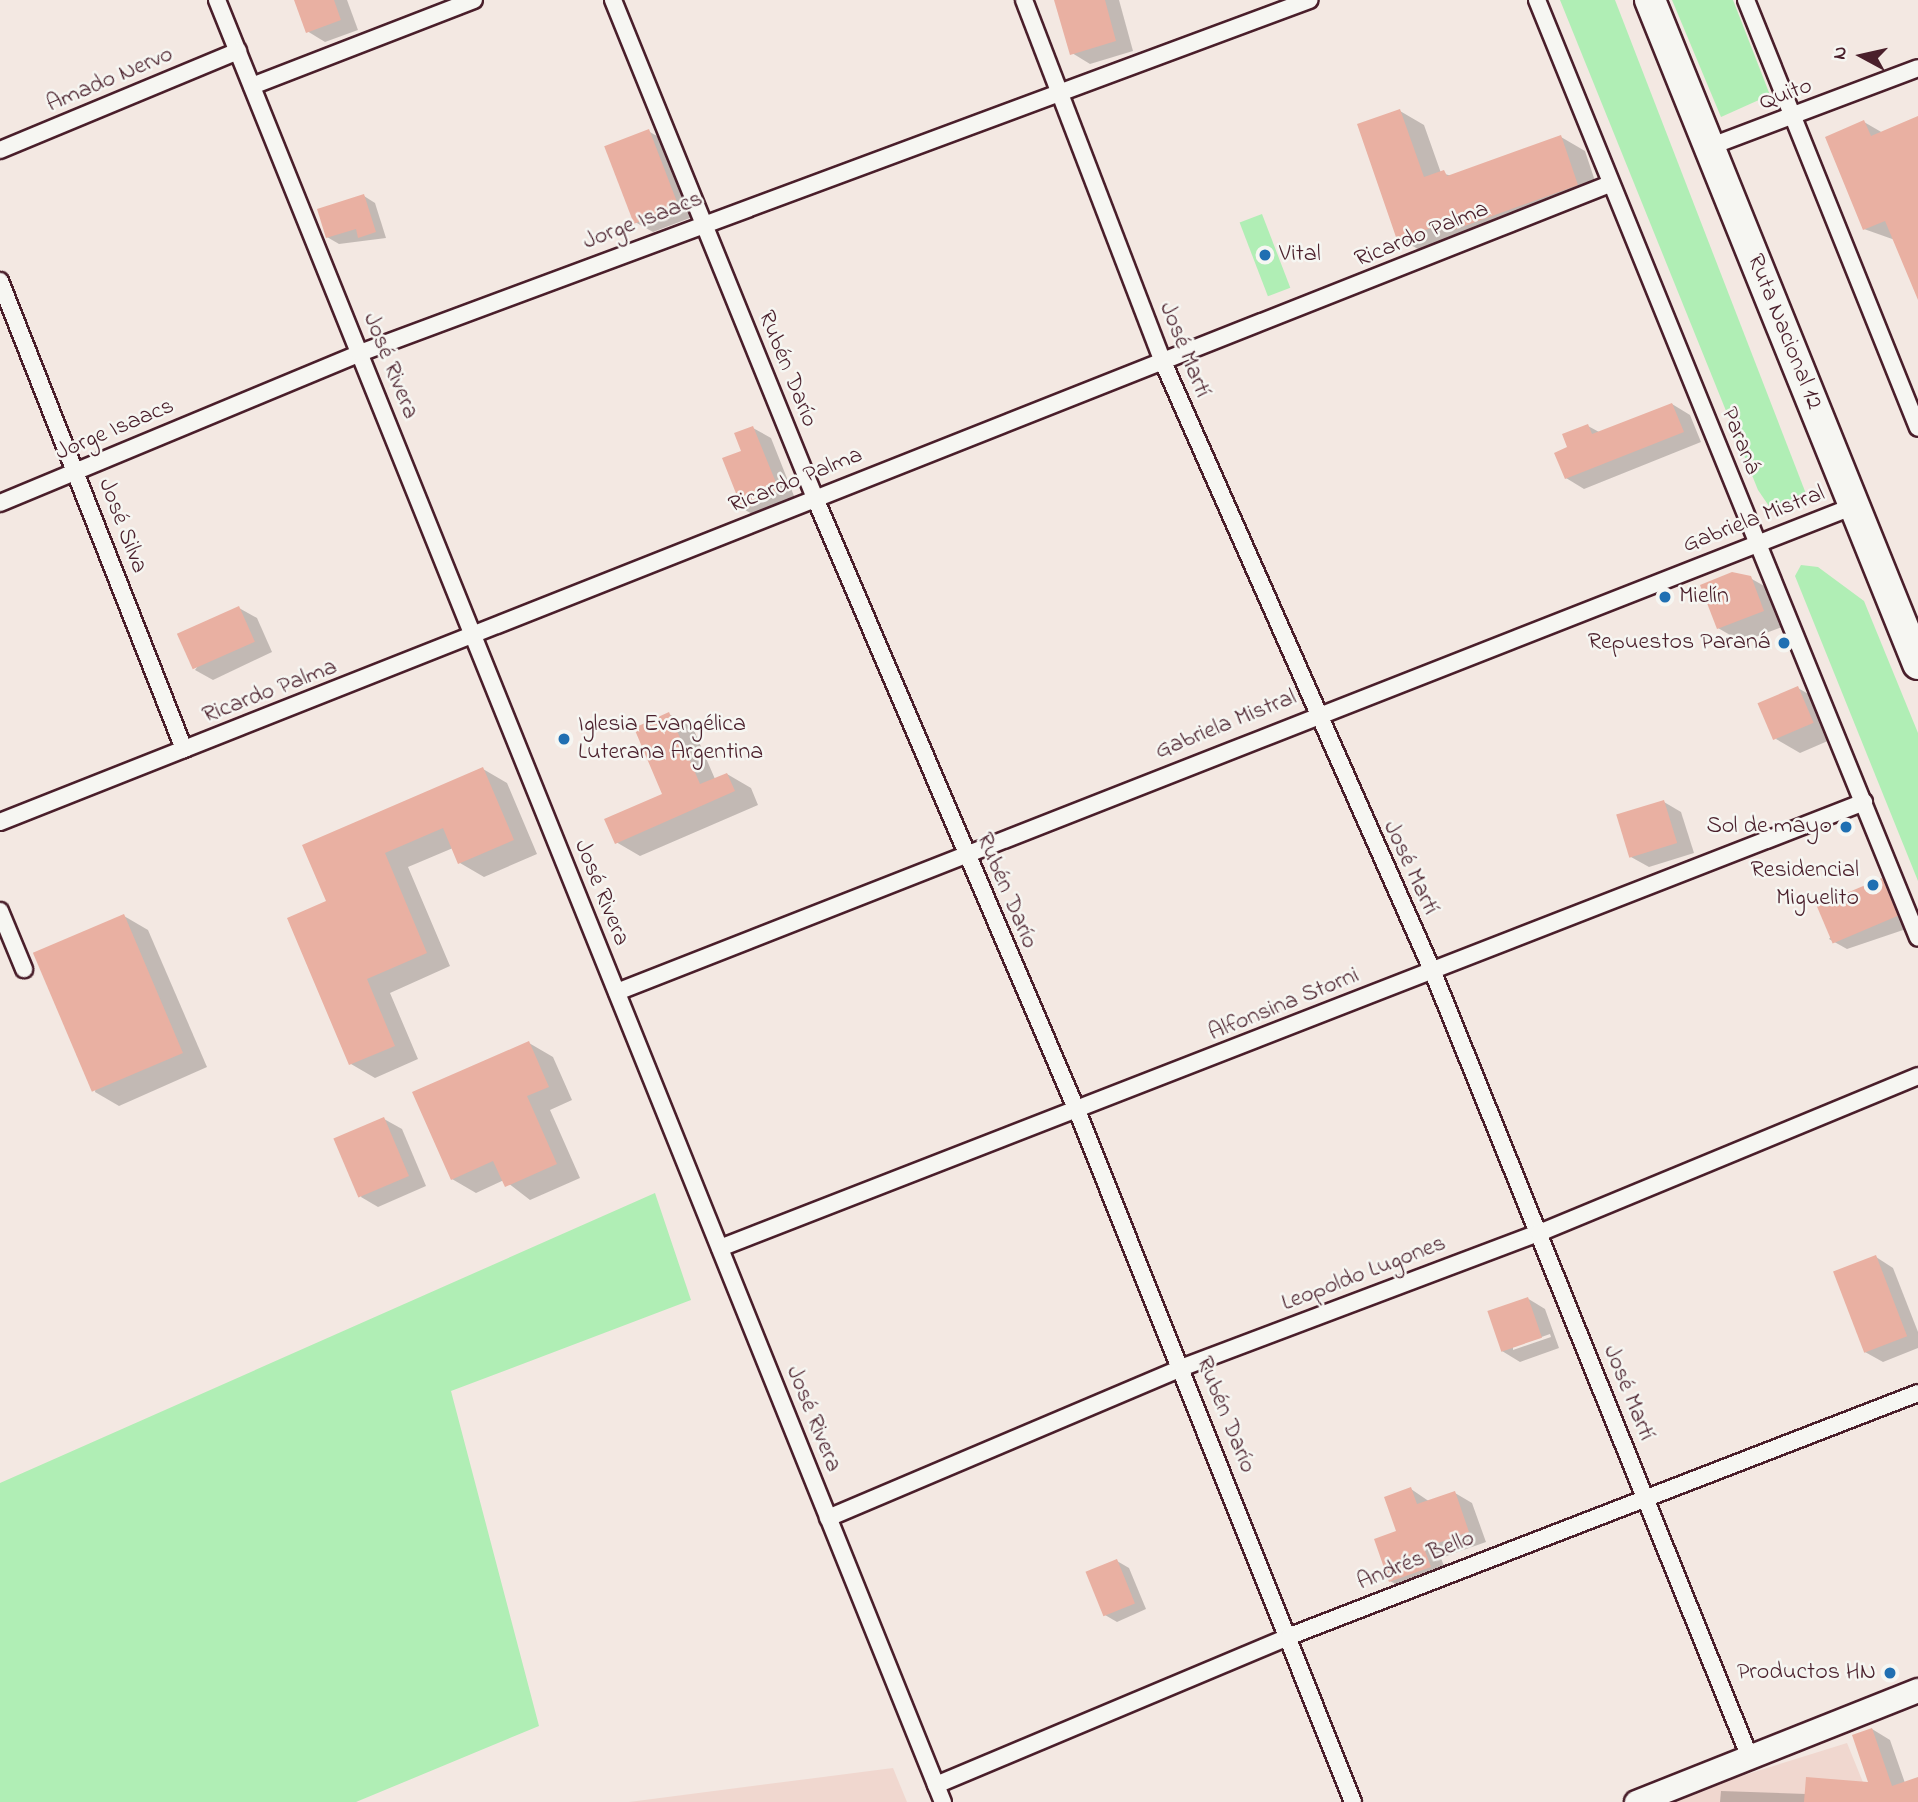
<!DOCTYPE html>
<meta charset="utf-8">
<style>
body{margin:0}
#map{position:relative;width:1918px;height:1802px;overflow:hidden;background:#f3e8e2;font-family:"Indie Flower",sans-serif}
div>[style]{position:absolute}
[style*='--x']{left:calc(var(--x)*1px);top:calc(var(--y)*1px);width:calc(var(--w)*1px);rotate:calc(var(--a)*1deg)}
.built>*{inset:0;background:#f0d7cf}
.green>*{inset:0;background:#b0eeb5;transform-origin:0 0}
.shadow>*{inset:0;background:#0003}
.building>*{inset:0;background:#e9b0a2;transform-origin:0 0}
.roads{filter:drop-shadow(2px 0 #4a1f2b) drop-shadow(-2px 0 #4a1f2b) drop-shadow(0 2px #4a1f2b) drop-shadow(0 -2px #4a1f2b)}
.street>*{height:16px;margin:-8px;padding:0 8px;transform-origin:8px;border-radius:8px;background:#f6f6f2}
.secondary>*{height:23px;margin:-11.5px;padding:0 11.5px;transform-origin:11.5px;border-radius:11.5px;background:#f6f6f2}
.highway>*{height:30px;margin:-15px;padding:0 15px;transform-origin:15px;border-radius:15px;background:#f6f6f2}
.dots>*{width:19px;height:19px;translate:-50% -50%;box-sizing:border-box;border:4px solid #f6f6f2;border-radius:50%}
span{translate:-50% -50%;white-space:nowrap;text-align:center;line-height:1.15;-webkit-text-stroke:5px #f6f6f2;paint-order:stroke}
.street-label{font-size:24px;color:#4a1f2b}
.poi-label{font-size:24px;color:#4a1f2b}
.left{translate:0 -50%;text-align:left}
.right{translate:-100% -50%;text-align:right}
.north{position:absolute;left:1827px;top:21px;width:70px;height:70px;-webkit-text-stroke:5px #f6f6f2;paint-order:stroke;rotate:278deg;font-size:19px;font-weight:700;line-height:28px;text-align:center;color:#4a1f2b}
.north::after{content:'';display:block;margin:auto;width:24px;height:32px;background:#4a1f2b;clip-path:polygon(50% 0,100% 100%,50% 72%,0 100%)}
</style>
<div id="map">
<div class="built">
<div style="clip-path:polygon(1847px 1743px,1871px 1802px,1665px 1802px,1677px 1796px)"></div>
<div style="clip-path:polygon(893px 1768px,907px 1802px,629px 1802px)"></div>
</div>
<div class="green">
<div style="clip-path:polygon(1560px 0,1615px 0,1808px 499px,1773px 512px,1758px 490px)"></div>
<div style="clip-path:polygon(1672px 0,1733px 0,1770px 95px,1721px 117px)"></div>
<div style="left:1262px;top:214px;width:79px;height:24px;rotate:69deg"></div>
<div style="clip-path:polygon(1801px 565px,1818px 567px,1864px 601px,1918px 733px,1918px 881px,1795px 576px)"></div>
<div style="clip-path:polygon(655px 1193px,691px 1300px,451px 1391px,539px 1726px,356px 1802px,0 1802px,0 1483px)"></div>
</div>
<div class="shadow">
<div style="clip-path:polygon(296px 0,347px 0,358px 30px,325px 42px,307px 31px)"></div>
<div style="clip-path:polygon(1056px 0,1119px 0,1133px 51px,1090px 64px,1072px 53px)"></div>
<div style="clip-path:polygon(1400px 111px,1424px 125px,1441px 173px,1452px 176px,1561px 137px,1585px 151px,1601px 199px,1474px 245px,1423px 252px,1399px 238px)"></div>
<div style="clip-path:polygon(1918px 118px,1918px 296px,1895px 240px,1864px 229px,1864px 122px,1883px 133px)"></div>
<div style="clip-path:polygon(648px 131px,666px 141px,695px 216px,653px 232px,635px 222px)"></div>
<div style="clip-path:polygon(364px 196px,375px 203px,386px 238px,339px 244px,327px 237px)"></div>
<div style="clip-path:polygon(1672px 404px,1690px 415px,1701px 442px,1584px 489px,1566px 478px,1569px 448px,1588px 426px,1601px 433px)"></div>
<div style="clip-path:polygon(753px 428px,771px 438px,796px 501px,763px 520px,745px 510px,725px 459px,743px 452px)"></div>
<div style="clip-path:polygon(1750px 578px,1775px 592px,1787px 625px,1742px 642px,1718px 628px)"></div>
<div style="clip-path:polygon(239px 608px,257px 618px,272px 652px,213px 680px,195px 670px)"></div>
<div style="clip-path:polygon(1798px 688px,1822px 702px,1837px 737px,1800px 753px,1776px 739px)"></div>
<div style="clip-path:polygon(669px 714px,693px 728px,715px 779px,727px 774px,751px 788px,758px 805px,640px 856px,616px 842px,664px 794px)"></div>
<div style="clip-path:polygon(483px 769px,507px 783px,537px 854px,484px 877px,460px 863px,453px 848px,408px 867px,450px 966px,390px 993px,418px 1059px,375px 1078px,351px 1064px,328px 902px,304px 846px)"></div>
<div style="clip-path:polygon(1664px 802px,1681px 812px,1694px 853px,1649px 867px,1631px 857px)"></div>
<div style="clip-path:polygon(1882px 880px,1900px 890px,1915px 926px,1847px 949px,1829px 939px)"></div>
<div style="clip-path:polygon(124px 916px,148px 930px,207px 1067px,119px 1106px,95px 1092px)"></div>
<div style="clip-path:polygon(529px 1043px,553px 1057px,572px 1100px,550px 1110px,580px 1178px,530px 1200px,504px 1180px,476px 1193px,452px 1179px)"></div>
<div style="clip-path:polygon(384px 1119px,402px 1129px,426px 1186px,378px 1207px,361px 1197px)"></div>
<div style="clip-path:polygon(1876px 1257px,1893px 1268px,1918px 1332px,1918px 1348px,1883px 1362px,1865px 1352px)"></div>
<div style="clip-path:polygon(evenodd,1527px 1298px,1545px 1309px,1559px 1348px,1520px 1362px,1502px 1351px,1527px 1298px,1550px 1334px,1551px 1337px,1513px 1350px,1513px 1347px,1550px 1334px)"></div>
<div style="clip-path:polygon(1411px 1489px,1430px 1502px,1455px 1493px,1472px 1503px,1486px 1542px,1441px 1558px,1448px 1577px,1408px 1591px,1390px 1581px)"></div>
<div style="clip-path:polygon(1117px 1561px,1129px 1568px,1146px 1609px,1117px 1622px,1105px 1615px)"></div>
<div style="clip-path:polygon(1872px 1729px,1890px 1740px,1905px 1783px,1918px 1778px,1918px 1802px,1720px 1802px,1721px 1791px,1806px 1794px,1871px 1784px)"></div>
</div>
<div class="building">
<div style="clip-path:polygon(294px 0,334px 0,341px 20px,306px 33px)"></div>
<div style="clip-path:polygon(1054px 0,1105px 0,1116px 41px,1070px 55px)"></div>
<div style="clip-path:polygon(1400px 109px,1424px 177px,1444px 170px,1447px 176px,1561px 135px,1578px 185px,1448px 232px,1445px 223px,1397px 240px,1357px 124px)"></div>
<div style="clip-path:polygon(1918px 116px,1918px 300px,1885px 221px,1863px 230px,1825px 137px,1864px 120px,1871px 136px)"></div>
<div style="left:649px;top:129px;width:83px;height:48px;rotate:69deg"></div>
<div style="clip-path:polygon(364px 194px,376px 232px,358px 238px,356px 229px,326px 238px,317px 209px)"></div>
<div style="clip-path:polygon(1672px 403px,1684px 432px,1565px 479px,1554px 453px,1567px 447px,1562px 434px,1588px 424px,1592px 434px)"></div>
<div style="clip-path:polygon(753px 426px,779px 490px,743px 511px,722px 458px,741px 451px,734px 433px)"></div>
<div style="clip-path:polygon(1732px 572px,1751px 576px,1764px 611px,1717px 629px,1700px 585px)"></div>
<div style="left:239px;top:606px;width:39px;height:68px;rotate:66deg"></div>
<div style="left:1798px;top:686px;width:40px;height:44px;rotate:67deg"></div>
<div style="clip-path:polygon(669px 712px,700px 784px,727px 773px,735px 791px,615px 844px,604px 819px,662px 794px,634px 728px)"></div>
<div style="clip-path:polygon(483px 767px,514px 840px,458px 864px,443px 828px,385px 853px,427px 953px,367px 979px,395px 1046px,349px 1065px,287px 918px,326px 901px,302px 845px)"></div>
<div style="left:1664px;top:800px;width:45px;height:50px;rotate:73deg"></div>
<div style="left:1882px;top:878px;width:41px;height:71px;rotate:67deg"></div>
<div style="left:124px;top:914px;width:151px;height:99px;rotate:67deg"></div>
<div style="clip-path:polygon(529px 1041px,549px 1087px,527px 1096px,557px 1164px,505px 1187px,493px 1161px,451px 1180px,412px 1092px)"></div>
<div style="left:384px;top:1117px;width:64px;height:55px;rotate:67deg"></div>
<div style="left:1876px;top:1255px;width:87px;height:46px;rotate:69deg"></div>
<div style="left:1528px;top:1297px;width:43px;height:43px;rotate:71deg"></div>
<div style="clip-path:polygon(1411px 1487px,1417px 1504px,1455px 1491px,1469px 1532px,1424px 1548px,1431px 1567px,1389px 1582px,1374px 1539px,1396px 1531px,1384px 1497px)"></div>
<div style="left:1117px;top:1559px;width:48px;height:34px;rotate:68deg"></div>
<div style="clip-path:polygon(1872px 1728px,1892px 1786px,1918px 1777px,1918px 1802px,1804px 1802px,1806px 1777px,1868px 1782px,1852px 1735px)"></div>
</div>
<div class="roads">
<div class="street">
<div style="--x:217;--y:0;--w:1943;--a:68.06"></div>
<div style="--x:613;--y:0;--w:537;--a:67.92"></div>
<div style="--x:815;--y:498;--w:669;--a:66.85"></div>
<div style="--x:1078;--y:1113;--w:742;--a:68.24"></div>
<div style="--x:1024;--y:0;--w:388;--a:69"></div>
<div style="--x:1163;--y:362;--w:665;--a:66.13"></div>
<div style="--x:1432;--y:970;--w:850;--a:68.02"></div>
<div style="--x:1537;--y:0;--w:1012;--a:67.89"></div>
<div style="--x:1746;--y:0;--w:461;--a:68.1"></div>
<div style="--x:252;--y:86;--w:238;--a:-21.2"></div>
<div style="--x:1709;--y:147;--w:223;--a:-20.7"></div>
<div style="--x:0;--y:150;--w:258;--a:-22.6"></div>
<div style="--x:0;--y:281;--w:503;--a:68.54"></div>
<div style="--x:0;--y:503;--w:390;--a:-22.6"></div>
<div style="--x:360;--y:353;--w:1013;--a:-20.4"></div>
<div style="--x:0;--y:822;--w:1732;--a:-21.62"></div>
<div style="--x:0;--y:911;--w:63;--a:67.5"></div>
<div style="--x:617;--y:992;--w:1329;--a:-21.45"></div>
<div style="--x:720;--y:1248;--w:1228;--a:-21.3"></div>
<div style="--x:828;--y:1518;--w:384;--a:-23"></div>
<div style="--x:1181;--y:1368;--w:383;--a:-20.7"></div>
<div style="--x:1539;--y:1233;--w:410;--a:-22.5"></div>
<div style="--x:936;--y:1785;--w:384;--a:-22.8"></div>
<div style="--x:1290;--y:1636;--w:673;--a:-21.15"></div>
</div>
<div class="secondary">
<div style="--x:1636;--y:1802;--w:303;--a:-21.7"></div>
</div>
<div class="highway">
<div style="--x:1650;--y:0;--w:716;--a:68.02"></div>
</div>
</div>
<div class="dots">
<div style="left:1265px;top:255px;background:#1f6fb2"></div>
<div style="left:1665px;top:597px;background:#1f6fb2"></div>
<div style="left:1784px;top:643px;background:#1f6fb2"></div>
<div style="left:564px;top:739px;background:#1f6fb2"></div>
<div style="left:1846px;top:827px;background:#1f6fb2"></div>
<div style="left:1873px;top:885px;background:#1f6fb2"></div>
<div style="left:1890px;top:1673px;background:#1f6fb2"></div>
</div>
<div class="street-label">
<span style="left:110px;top:80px;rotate:-23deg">Amado Nervo</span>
<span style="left:1786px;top:95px;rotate:-21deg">Quito</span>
<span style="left:643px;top:221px;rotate:-21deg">Jorge Isaacs</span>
<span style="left:1422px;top:235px;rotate:-22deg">Ricardo Palma</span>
<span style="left:1784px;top:332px;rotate:68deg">Ruta Nacional 12</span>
<span style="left:1184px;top:350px;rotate:68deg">José Martí</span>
<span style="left:390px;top:366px;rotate:68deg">José Rivera</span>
<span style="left:787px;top:369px;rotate:68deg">Rubén Darío</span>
<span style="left:115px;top:430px;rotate:-23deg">Jorge Isaacs</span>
<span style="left:1740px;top:441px;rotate:68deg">Paraná</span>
<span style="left:796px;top:481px;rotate:-22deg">Ricardo Palma</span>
<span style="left:1754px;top:520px;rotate:-21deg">Gabriela Mistral</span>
<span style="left:122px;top:526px;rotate:69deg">José Silva</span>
<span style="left:270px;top:692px;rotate:-21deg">Ricardo Palma</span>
<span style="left:1226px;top:725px;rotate:-22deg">Gabriela Mistral</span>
<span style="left:1410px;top:868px;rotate:65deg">José Martí</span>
<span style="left:1006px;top:891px;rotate:67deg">Rubén Darío</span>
<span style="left:601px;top:893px;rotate:68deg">José Rivera</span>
<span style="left:1284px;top:1005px;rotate:-22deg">Alfonsina Storni</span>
<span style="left:1364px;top:1274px;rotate:-21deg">Leopoldo Lugones</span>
<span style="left:1628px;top:1393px;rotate:68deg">José Martí</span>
<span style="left:1225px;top:1415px;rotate:68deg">Rubén Darío</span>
<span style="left:813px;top:1419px;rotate:68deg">José Rivera</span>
<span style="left:1416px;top:1561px;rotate:-22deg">Andrés Bello</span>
</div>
<div class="poi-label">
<span class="left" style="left:1279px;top:255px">Vital</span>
<span class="left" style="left:1679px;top:597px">Mielín</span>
<span class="right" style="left:1770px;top:643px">Repuestos Paraná</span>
<span class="left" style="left:578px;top:739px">Iglesia Evangélica<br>Luterana Argentina</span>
<span class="right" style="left:1832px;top:827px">Sol de mayo</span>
<span class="right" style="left:1859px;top:885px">Residencial<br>Miguelito</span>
<span class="right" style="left:1876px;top:1673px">Productos HN</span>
</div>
<div class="north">N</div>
</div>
